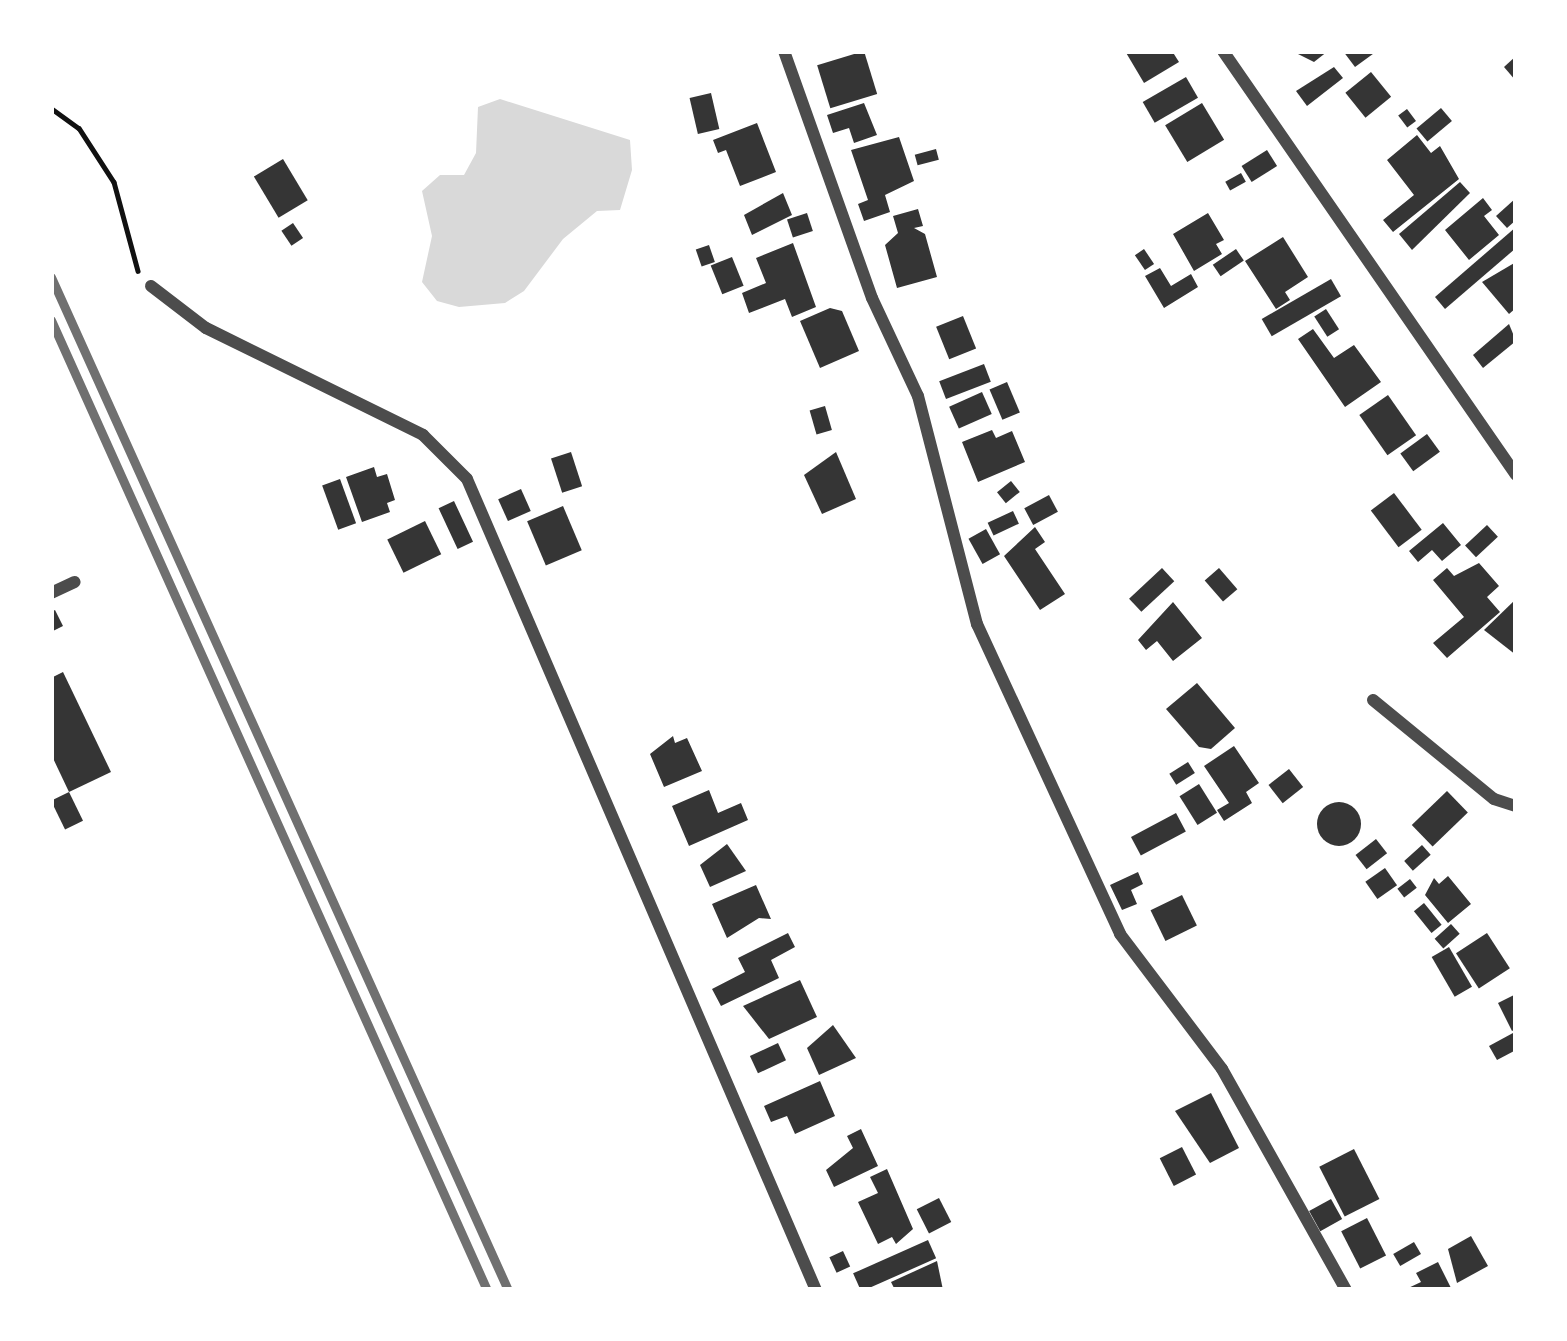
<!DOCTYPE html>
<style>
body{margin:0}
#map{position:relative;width:1567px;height:1341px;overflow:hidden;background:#fff;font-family:"Noto Serif",serif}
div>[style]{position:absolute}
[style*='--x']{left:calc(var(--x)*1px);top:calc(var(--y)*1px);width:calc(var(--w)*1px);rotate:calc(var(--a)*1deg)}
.water>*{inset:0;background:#d9d9d9}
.building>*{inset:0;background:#353535;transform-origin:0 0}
.round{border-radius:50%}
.path>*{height:4.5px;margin:-2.25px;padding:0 2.25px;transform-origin:2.25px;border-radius:2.25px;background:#111}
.minor>*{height:12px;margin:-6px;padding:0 6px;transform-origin:6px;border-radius:6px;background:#4c4c4c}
.rail>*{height:9px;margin:-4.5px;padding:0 4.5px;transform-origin:4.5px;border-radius:4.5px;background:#707070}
span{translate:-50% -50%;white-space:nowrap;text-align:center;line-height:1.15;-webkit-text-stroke:9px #fff;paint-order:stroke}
.frame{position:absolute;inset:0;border:54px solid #fff;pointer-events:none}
</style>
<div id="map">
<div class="water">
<div style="clip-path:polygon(500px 99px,630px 140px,632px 170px,620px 210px,597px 211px,563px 239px,524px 291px,505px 303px,459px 307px,437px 301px,422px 282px,432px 236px,422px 191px,440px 175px,464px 175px,476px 153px,478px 107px)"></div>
</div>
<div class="building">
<div style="left:864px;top:51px;width:45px;height:49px;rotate:73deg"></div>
<div style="clip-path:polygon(1125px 51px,1172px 51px,1179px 62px,1144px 83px)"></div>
<div style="clip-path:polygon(1292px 51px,1328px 51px,1314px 62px)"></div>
<div style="clip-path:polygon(1343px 51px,1377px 51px,1355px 67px)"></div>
<div style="clip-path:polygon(1516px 56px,1516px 81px,1504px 67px)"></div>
<div style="clip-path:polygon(1334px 67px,1343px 78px,1307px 106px,1296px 91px)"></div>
<div style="left:1371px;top:72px;width:32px;height:33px;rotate:51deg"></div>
<div style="left:1186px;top:77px;width:24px;height:50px;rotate:60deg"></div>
<div style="left:711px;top:93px;width:37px;height:22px;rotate:77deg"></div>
<div style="clip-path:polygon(864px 103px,877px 135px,854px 143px,849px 128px,833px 133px,827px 115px)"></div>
<div style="left:1202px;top:103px;width:43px;height:43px;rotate:59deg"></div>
<div style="left:1441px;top:108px;width:17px;height:32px;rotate:50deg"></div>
<div style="left:1407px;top:109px;width:15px;height:11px;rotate:53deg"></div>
<div style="clip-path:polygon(757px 123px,776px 172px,740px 186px,726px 150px,718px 153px,713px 140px)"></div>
<div style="clip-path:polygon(1417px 135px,1431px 153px,1440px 146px,1459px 179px,1393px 232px,1383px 220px,1414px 195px,1387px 160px)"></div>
<div style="clip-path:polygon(899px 137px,914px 181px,885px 195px,890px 212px,864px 221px,858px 204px,868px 200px,851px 150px)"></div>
<div style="left:936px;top:149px;width:11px;height:22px;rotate:75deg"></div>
<div style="left:1267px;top:150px;width:19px;height:30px;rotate:58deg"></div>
<div style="left:283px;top:159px;width:48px;height:34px;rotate:59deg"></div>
<div style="left:1241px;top:173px;width:10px;height:18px;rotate:61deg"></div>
<div style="clip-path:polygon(1460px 182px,1470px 193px,1412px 250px,1399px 234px)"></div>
<div style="clip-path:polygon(783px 193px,792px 215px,752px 235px,744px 215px)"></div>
<div style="clip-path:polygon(1483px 198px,1492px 210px,1484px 216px,1499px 235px,1469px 260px,1445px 230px)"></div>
<div style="clip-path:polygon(1516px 198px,1516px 220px,1507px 228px,1496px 216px)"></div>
<div style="clip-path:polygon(918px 209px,923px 226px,914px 228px,925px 234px,937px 277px,897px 288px,885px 245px,898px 233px,893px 216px)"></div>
<div style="left:807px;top:213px;width:19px;height:21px;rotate:72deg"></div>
<div style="clip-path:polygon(1208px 213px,1224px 240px,1216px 244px,1222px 254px,1194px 271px,1173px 234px)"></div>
<div style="left:293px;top:223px;width:18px;height:14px;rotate:56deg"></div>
<div style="clip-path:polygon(1516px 227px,1516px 248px,1445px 309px,1435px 297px)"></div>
<div style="clip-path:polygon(1283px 237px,1308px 277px,1285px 292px,1290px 300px,1276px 309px,1245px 261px)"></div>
<div style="clip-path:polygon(793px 243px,816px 307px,792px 317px,785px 299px,749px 313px,742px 293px,766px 283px,756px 258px)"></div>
<div style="left:709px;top:245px;width:18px;height:14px;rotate:71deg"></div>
<div style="left:1144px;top:249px;width:18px;height:11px;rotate:56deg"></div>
<div style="left:1236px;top:249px;width:14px;height:28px;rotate:56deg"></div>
<div style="left:732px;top:257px;width:31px;height:23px;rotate:68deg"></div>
<div style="clip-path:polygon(1516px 262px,1516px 308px,1509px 314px,1482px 282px)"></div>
<div style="clip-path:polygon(1160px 268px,1171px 286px,1191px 274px,1198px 287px,1164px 308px,1145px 276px)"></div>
<div style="left:1331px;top:279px;width:20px;height:80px;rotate:60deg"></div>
<div style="clip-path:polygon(830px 308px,842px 311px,859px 351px,820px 368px,800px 321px)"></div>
<div style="left:1326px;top:309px;width:24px;height:14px;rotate:57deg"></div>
<div style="left:963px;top:316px;width:35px;height:29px;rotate:68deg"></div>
<div style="clip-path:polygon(1509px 324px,1516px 341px,1483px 368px,1473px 355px)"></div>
<div style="clip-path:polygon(1313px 329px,1334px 358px,1354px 345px,1381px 382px,1345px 407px,1298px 339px)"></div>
<div style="left:984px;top:364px;width:19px;height:48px;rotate:69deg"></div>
<div style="left:1007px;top:382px;width:33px;height:19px;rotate:67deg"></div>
<div style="left:982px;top:392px;width:24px;height:36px;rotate:66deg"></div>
<div style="left:1388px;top:395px;width:49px;height:35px;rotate:55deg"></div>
<div style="left:825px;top:406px;width:25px;height:16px;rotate:74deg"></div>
<div style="clip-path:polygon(992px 430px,996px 438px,1012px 431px,1025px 462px,978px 482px,962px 442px)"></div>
<div style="left:1427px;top:434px;width:22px;height:33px;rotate:54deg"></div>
<div style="left:571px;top:452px;width:36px;height:21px;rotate:72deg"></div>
<div style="clip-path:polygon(836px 452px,856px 499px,822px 514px,804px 475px)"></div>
<div style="clip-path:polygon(374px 467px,377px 477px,387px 474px,395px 500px,387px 503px,390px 512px,362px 522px,346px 477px)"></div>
<div style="left:340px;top:479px;width:47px;height:19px;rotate:70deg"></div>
<div style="left:1011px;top:481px;width:14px;height:18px;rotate:51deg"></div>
<div style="left:521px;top:489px;width:24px;height:25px;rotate:66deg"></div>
<div style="left:1394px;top:493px;width:46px;height:29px;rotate:53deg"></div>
<div style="left:1049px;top:495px;width:19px;height:28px;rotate:62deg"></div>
<div style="left:454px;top:501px;width:45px;height:17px;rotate:65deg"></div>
<div style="left:563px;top:506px;width:48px;height:39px;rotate:67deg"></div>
<div style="left:1013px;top:511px;width:14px;height:28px;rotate:65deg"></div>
<div style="left:425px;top:521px;width:37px;height:42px;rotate:64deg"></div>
<div style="clip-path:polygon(1443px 523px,1461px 545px,1442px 561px,1432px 550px,1418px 562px,1409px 551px)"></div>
<div style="left:1487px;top:525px;width:16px;height:30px;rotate:47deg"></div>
<div style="clip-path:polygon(1035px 527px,1045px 542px,1035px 549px,1065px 594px,1040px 610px,1004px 556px)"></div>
<div style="left:986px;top:529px;width:29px;height:20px;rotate:61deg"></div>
<div style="clip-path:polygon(1479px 563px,1499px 586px,1487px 597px,1500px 612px,1447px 658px,1433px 643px,1464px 617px,1433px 580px,1447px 568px,1454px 576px)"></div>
<div style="left:1162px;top:568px;width:18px;height:45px;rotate:47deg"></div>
<div style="left:1219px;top:568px;width:28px;height:19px;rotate:49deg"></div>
<div style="clip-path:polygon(1516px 599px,1516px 655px,1484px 630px)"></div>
<div style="clip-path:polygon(1173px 602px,1202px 638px,1173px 661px,1157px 641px,1146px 650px,1138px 640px)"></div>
<div style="clip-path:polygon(55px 610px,63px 626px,51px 632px,51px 612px)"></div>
<div style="clip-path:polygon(63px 672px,111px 772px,69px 792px,51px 754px,51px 678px)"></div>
<div style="clip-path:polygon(1197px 683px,1235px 728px,1211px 749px,1199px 747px,1166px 709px)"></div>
<div style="clip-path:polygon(673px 736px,675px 743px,687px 738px,702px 771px,664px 787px,650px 754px)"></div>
<div style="clip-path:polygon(1234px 746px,1259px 783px,1246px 792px,1252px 803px,1224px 821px,1217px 810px,1229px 803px,1204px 766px)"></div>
<div style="left:1188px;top:762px;width:13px;height:22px;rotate:58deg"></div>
<div style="left:1289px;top:769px;width:23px;height:26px;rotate:52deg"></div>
<div style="left:1199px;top:784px;width:34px;height:23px;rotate:58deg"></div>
<div style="clip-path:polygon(709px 790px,718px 813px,741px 803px,748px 820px,689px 846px,672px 806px)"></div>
<div style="left:1447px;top:791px;width:30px;height:49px;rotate:46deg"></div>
<div style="left:69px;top:792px;width:32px;height:20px;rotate:64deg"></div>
<div class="round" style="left:1317px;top:802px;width:44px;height:44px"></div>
<div style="left:1176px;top:813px;width:21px;height:51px;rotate:62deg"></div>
<div style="left:1376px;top:839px;width:18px;height:26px;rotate:52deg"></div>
<div style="clip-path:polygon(727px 844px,746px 871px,710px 887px,700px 865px)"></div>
<div style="left:1422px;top:845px;width:13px;height:24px;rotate:48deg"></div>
<div style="left:1385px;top:868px;width:21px;height:24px;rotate:55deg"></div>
<div style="clip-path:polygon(1138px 872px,1143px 884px,1131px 890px,1137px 904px,1122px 910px,1110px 885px)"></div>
<div style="clip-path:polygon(1448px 876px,1471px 904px,1448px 923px,1425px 895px,1434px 878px,1439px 884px)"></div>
<div style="left:1410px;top:879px;width:11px;height:16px;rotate:52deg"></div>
<div style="clip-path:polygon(756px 885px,771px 919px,759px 918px,727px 938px,712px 904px)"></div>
<div style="left:1182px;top:895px;width:34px;height:35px;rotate:64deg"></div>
<div style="left:1424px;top:903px;width:28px;height:13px;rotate:51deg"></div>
<div style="left:1451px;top:924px;width:13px;height:22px;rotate:48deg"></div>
<div style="clip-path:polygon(788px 933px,795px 947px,771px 960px,779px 978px,721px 1006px,712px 989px,745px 972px,738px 958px)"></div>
<div style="left:1487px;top:933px;width:42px;height:37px;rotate:57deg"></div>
<div style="left:1449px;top:947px;width:46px;height:20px;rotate:60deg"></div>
<div style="clip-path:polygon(800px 980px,817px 1017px,769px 1039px,743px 1006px)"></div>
<div style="clip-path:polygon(1516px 994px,1516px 1029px,1512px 1031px,1498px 1003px)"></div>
<div style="clip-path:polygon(833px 1025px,856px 1058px,819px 1075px,807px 1048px)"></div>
<div style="clip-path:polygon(1513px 1033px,1516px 1050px,1497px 1060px,1489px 1046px)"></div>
<div style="left:778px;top:1043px;width:19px;height:31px;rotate:65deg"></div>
<div style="clip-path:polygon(820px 1081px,835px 1116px,795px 1134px,787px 1116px,771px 1122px,764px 1106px)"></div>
<div style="clip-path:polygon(1211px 1093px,1239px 1148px,1210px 1163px,1175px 1111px)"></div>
<div style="clip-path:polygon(861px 1129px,878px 1166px,834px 1187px,826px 1170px,853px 1148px,847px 1136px)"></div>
<div style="left:1182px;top:1147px;width:31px;height:25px;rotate:63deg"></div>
<div style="left:1354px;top:1149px;width:56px;height:39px;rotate:63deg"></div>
<div style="clip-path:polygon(887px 1169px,913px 1229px,896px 1244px,892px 1237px,878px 1244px,858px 1202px,878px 1193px,870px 1177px)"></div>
<div style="left:939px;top:1198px;width:27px;height:25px;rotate:63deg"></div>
<div style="left:1331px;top:1199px;width:23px;height:25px;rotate:61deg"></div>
<div style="left:1367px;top:1218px;width:42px;height:29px;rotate:63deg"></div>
<div style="clip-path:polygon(1471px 1236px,1488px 1266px,1457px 1283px,1448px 1249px)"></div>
<div style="left:928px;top:1240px;width:20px;height:82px;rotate:66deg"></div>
<div style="left:1414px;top:1242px;width:14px;height:24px;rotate:60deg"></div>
<div style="left:843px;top:1251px;width:17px;height:15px;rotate:65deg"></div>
<div style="clip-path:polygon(937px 1261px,943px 1290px,895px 1290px,891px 1282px)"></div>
<div style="clip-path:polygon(1438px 1262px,1452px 1290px,1404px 1290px,1421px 1282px,1416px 1273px)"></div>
</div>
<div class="path">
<div style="--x:51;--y:108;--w:34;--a:36"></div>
<div style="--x:79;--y:128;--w:64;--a:57.1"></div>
<div style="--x:114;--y:182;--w:92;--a:74.9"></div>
</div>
<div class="minor">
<div style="--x:784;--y:51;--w:262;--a:70.4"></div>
<div style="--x:872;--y:298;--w:108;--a:64.9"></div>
<div style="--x:918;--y:396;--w:236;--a:75.5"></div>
<div style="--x:977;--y:624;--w:341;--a:65.2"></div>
<div style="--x:1120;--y:934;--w:169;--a:52.9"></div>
<div style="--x:1222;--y:1069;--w:253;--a:60.7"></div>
<div style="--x:1223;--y:51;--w:515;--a:55.35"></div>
<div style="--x:151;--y:286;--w:69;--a:37.4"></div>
<div style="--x:206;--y:328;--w:242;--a:26.2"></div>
<div style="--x:423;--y:435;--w:62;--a:45"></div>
<div style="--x:467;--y:479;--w:883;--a:66.72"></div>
<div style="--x:51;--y:593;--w:26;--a:-25"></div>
<div style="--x:1373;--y:700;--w:156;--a:39.3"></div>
<div style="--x:1494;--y:799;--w:23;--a:18"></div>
</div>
<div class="rail">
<div style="--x:51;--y:277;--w:1111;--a:65.72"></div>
<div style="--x:51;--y:320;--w:1063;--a:65.8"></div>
</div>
<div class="frame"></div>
</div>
